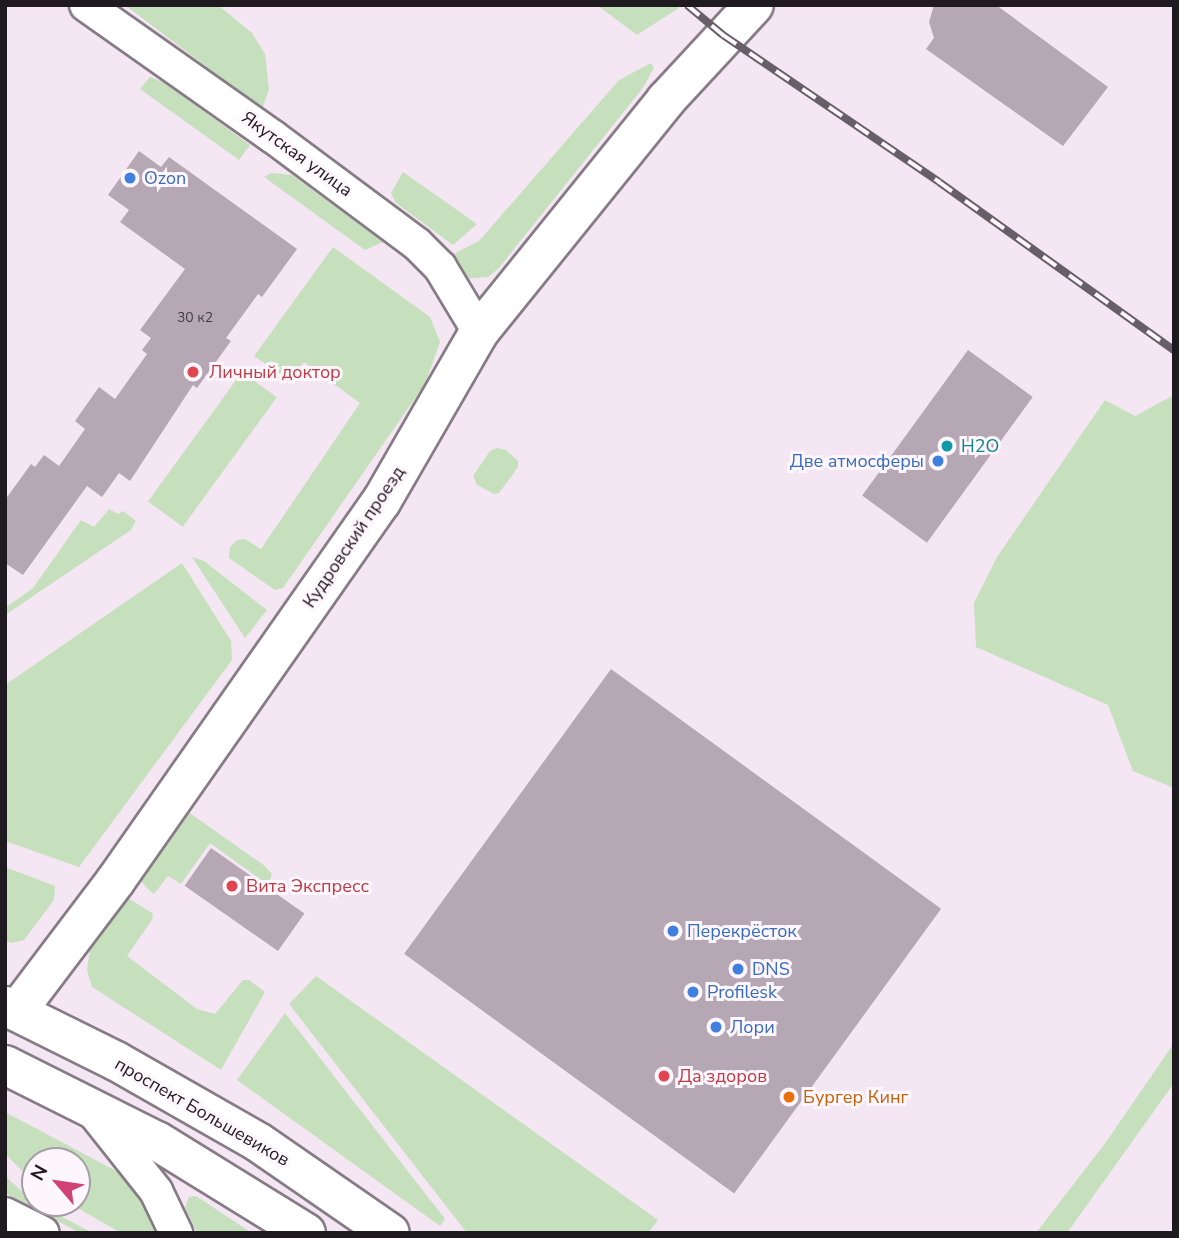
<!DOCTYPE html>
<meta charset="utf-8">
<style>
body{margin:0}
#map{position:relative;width:1179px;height:1238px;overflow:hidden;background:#f4e6f3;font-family:"Nunito Sans",sans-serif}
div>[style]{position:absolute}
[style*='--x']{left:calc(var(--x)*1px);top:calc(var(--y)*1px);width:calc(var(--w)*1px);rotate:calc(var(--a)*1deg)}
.green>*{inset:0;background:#c6e0be;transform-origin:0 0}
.building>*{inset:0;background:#b5a8b4;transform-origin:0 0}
.roads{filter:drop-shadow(2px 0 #877b86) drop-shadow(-2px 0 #877b86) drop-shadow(0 2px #877b86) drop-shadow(0 -2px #877b86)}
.street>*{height:32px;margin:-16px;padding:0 16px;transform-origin:16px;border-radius:16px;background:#fff}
.secondary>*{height:38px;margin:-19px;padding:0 19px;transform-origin:19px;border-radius:19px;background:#fff}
.primary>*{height:38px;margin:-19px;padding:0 19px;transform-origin:19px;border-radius:19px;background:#fff}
.rail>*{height:8px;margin-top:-4px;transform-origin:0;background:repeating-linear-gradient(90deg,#fef6fd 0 16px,#675f67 0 32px);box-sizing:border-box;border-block:2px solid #675f67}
.dots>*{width:19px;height:19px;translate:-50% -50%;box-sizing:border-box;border:4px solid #fef6fd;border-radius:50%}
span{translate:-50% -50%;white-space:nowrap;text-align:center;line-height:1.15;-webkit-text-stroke:6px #fef6fd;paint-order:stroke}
.number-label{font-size:14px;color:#443e44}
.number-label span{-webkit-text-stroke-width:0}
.street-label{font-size:18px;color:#1f1a1f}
.shop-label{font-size:18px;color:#366cbe}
.left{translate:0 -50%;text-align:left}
.right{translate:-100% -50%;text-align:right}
.health-label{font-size:18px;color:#be3a42}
.culture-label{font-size:18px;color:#0d838f}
.food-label{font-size:18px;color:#c56008}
.frame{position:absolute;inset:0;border:7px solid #1f1a1f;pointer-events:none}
.north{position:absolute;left:21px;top:1147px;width:70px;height:70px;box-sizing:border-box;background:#fef6fd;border:2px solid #a59ea4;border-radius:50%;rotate:299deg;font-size:19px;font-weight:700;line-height:28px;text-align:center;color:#1f1a1f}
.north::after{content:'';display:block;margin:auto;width:24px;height:32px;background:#cf4273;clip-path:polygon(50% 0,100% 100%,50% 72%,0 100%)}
</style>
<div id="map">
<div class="green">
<div style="clip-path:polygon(125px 5px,218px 5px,229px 14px,252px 33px,265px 54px,269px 90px,262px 109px)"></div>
<div style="clip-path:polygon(597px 5px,676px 5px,679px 8px,637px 35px)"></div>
<div style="clip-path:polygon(651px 63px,654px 68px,642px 89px,498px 269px,488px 277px,461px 279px,448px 261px,457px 252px,479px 241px,619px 80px)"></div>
<div style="clip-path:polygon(150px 77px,165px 83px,250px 145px,239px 160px,140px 89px)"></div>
<div style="clip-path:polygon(403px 172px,477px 224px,453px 245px,396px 203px,391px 193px)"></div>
<div style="clip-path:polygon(271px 173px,292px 175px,383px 242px,365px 250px,264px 177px)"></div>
<div style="clip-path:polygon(333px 247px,430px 317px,440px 342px,425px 384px,283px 588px,275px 590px,229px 558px,230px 547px,237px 540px,245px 539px,261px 549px,360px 403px,304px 362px,289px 380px,254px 356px)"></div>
<div style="left:242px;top:372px;width:43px;height:160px;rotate:36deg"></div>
<div style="clip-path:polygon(1174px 395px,1174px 788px,1133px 771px,1108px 705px,976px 647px,974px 603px,997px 557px,1105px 400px,1135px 416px)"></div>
<div style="clip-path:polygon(497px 448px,506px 450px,518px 461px,518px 467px,499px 493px,494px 494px,477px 485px,473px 476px,490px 451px)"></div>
<div style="clip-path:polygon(109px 509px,118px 514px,123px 511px,136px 521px,131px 530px,5px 615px,5px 608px,33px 588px,81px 520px,94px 527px)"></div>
<div style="clip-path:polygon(192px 557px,204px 561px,267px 610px,245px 638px)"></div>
<div style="clip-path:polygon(182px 563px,231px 641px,232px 660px,79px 867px,5px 841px,5px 685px)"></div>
<div style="clip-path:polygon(184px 809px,265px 866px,272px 874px,268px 885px,210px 843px,181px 884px,168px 876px,154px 894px,147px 888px,138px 877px)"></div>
<div style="clip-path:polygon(5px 867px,55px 886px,54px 900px,24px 940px,12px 943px,5px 941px)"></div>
<div style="clip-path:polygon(128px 898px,152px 913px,153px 918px,127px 956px,197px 1009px,215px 1014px,243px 980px,249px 980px,265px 992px,221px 1070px,92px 987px,87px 970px,91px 942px,120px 900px)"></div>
<div style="clip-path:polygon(316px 976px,658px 1220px,648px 1233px,467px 1233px,289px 1004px)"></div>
<div style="clip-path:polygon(285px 1013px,445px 1219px,440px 1226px,237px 1080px)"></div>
<div style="clip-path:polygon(1174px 1043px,1174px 1083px,1067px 1233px,1036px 1233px,1106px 1142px)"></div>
<div style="clip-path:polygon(5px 1112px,118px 1172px,143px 1197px,162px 1233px,121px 1233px,69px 1203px,77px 1203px,77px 1161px,35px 1161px,35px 1183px,5px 1154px)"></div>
<div style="clip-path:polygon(5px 1176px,35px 1203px,93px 1233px,80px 1233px,5px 1193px)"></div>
<div style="clip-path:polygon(196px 1196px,252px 1233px,197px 1233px,185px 1208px,189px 1197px)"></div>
</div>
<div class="building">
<div style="clip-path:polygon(934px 5px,996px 5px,1108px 87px,1063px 146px,926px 49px,934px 38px,929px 22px)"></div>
<div style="clip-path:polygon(139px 151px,161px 167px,169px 157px,297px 249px,262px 297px,258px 294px,226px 338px,231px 341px,197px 388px,193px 385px,130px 481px,119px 473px,102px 497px,87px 486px,23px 575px,5px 563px,5px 500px,31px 464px,35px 467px,44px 455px,59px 466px,85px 429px,75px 421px,99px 387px,115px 399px,147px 354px,142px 350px,151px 338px,140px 330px,185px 269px,120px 222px,129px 210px,108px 195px)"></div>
<div style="left:968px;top:350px;width:80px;height:180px;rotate:36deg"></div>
<div style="left:611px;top:669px;width:408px;height:352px;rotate:36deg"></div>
<div style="left:211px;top:848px;width:114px;height:46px;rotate:35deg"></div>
</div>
<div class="roads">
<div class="street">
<div style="--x:86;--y:5;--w:228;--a:35.2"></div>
<div style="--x:272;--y:136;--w:181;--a:36.7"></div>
<div style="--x:417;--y:244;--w:33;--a:45"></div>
<div style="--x:440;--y:267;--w:76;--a:59"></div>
<div style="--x:91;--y:1109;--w:105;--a:51.6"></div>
<div style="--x:156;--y:1191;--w:47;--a:64.5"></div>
<div style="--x:5;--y:1214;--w:42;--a:26.6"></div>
</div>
<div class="secondary">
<div style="--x:17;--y:1011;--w:164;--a:-52.9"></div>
<div style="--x:116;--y:880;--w:462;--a:-55"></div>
<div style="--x:381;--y:502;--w:196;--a:-60"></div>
<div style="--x:479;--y:332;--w:298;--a:-51.1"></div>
<div style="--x:666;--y:100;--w:129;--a:-47.2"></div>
</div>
<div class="primary">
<div style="--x:5;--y:1006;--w:124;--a:26.4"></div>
<div style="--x:116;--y:1061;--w:163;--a:29.7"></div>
<div style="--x:258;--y:1142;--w:160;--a:34.6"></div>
<div style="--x:5;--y:1065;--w:170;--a:26.6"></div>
<div style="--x:157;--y:1141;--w:175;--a:31.7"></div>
</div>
</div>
<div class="rail">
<div style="--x:687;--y:5;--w:47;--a:39.8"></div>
<div style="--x:723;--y:35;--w:261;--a:34.2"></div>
<div style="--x:939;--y:182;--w:289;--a:35.6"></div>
</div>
<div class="dots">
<div style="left:130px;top:178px;background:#3f7fe0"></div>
<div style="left:193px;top:372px;background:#e0444e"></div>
<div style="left:947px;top:446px;background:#0f9aa8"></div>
<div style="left:938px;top:461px;background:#3f7fe0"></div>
<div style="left:232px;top:886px;background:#e0444e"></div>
<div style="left:673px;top:931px;background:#3f7fe0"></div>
<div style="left:738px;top:969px;background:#3f7fe0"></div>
<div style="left:693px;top:992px;background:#3f7fe0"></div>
<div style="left:716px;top:1027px;background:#3f7fe0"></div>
<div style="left:664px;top:1076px;background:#e0444e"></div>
<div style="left:789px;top:1097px;background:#e8710a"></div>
</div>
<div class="number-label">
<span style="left:195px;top:318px">30 к2</span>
</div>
<div class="street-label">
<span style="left:297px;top:154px;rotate:36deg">Якутская улица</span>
<span style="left:354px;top:537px;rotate:-56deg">Кудровский проезд</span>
<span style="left:202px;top:1112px;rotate:30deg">проспект Большевиков</span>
</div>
<div class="shop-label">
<span class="left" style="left:144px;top:178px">Ozon</span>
<span class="right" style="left:924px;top:461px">Две атмосферы</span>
<span class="left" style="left:687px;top:931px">Перекрёсток</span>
<span class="left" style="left:752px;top:969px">DNS</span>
<span class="left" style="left:707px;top:992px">Profilesk</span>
<span class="left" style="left:730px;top:1027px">Лори</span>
</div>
<div class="health-label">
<span class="left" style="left:209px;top:372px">Личный доктор</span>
<span class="left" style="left:246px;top:886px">Вита Экспресс</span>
<span class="left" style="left:678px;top:1076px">Да здоров</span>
</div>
<div class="culture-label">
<span class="left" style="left:961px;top:446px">H2O</span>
</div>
<div class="food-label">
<span class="left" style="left:803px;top:1097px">Бургер Кинг</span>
</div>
<div class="frame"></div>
<div class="north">N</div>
</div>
